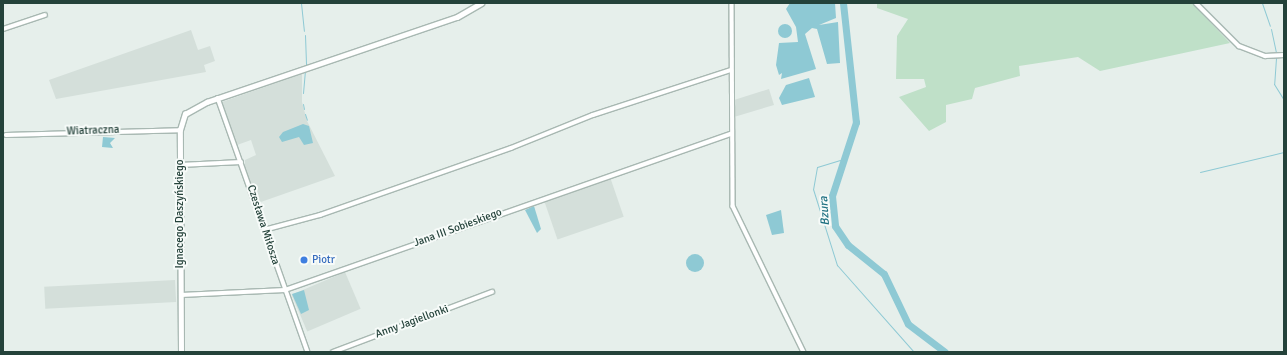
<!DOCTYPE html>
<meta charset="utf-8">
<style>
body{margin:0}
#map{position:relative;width:1287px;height:355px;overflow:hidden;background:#e6efeb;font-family:Signika,sans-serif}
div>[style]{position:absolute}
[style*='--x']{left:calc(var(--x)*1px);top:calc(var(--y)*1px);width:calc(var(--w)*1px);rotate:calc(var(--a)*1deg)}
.built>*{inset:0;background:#d4dfda;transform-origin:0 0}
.green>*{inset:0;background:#bfe0c8}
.water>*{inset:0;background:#8ec9d4}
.round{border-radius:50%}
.stream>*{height:1px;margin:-0.5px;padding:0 0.5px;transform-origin:0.5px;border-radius:0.5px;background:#8ec9d4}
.river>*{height:7px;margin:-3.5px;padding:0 3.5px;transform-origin:3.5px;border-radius:3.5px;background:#8ec9d4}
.roads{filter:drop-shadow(1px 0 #a8b8b2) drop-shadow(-1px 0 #a8b8b2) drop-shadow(0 1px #a8b8b2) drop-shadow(0 -1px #a8b8b2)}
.minor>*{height:3.5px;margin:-1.75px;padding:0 1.75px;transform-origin:1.75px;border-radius:1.75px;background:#fff}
.tertiary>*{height:4.5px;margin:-2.25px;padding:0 2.25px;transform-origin:2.25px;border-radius:2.25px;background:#fff}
.dots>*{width:11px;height:11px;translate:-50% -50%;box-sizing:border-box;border:2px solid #f7fbf9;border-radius:50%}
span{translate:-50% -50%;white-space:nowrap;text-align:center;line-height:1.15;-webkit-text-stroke:4px #f7fbf9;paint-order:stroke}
.street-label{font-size:11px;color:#24423a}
.shop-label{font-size:11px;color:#366cbe}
.left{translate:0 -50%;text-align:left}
.water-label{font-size:12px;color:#1c6f80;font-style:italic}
.frame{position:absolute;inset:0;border:4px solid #24423a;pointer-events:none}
</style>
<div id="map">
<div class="built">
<div style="clip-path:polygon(191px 30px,198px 50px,210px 46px,215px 61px,204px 65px,206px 72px,56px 99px,49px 80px)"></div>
<div style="clip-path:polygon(302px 74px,302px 102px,307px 121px,335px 176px,258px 203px,245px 167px,245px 160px,256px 155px,251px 140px,237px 145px,222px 102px)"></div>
<div style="clip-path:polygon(769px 89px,774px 105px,734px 117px,734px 100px)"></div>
<div style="left:610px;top:177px;width:42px;height:70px;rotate:71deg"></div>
<div style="left:345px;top:272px;width:40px;height:58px;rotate:67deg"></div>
<div style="left:175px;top:280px;width:22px;height:131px;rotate:87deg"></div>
</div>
<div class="green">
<div style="clip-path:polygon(877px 3px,1192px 3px,1230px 43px,1100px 71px,1078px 57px,1019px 66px,1020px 76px,975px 88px,972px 99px,946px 105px,946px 122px,929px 131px,899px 97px,926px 87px,924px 79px,896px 79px,897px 36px,908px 19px,877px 8px)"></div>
</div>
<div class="water">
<div style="clip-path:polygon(790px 3px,835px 3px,836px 18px,819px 25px,838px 22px,840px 63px,827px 64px,817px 29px,812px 28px,805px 34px,816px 69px,781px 79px,782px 73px,779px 75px,776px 65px,779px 43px,798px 42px,796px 27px,786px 9px)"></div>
<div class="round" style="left:778px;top:24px;width:14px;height:14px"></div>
<div style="clip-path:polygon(809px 78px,815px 97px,782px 105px,779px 98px,786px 85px)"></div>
<div style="clip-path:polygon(303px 124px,309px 126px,313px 143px,304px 145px,299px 137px,282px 142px,279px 137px,283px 132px)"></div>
<div style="clip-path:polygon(103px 137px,115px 138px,110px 143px,113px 148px,102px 147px)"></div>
<div style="clip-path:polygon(534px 206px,541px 229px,537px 233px,525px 210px)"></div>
<div style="clip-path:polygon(781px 210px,784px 233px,772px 235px,766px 215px)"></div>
<div class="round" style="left:686px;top:254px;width:18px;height:18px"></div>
<div style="clip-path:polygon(304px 290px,309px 310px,301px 314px,292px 294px)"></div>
</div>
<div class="stream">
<div style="--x:301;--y:3;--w:28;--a:84"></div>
<div style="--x:1262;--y:3;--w:24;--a:71"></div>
<div style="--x:1271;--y:29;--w:25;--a:78"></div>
<div style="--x:305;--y:35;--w:30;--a:88"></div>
<div style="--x:1276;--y:58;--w:26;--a:94"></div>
<div style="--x:1274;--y:84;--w:19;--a:58"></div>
<div style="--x:303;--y:93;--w:22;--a:-85"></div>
<div style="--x:303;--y:104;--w:5;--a:79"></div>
<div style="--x:305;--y:114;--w:6;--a:72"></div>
<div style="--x:840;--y:160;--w:24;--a:163"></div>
<div style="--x:817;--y:167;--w:22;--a:100"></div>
<div style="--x:813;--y:189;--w:80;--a:72.5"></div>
<div style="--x:837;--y:265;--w:116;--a:48.5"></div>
<div style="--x:1200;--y:172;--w:86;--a:-13.4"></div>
</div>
<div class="river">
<div style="--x:843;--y:3;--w:120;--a:83.8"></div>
<div style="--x:856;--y:122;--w:78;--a:108"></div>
<div style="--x:832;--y:196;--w:30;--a:84"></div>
<div style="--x:835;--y:226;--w:23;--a:56"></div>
<div style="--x:848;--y:245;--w:46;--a:38.9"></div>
<div style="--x:884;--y:274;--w:55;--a:64.4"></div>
<div style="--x:908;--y:324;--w:46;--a:37.1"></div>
</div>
<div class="roads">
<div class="minor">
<div style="--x:732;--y:3;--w:203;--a:89.7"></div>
<div style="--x:733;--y:206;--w:162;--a:64.1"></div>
<div style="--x:1196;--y:3;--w:61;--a:45"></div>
<div style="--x:1239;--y:46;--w:28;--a:21"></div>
<div style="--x:1265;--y:56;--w:19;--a:-3"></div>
<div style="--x:3;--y:29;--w:44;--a:-18.4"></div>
<div style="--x:218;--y:98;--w:269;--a:70.5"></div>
<div style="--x:6;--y:135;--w:174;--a:-1.6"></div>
<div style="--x:180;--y:165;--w:61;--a:-2.8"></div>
<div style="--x:264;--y:230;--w:58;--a:-15"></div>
<div style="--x:320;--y:215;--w:202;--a:-19.3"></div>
<div style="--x:511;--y:148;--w:88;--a:-21.9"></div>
<div style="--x:593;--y:115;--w:145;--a:-18.1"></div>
<div style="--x:181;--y:295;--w:104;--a:-2.8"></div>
<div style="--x:285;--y:290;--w:472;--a:-19.3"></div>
<div style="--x:333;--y:352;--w:170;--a:-20.7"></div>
</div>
<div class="tertiary">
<div style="--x:181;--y:352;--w:222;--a:-90.3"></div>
<div style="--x:180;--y:130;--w:17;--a:-73"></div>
<div style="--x:185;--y:114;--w:25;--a:-29"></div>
<div style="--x:207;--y:102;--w:264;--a:-18.8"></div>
<div style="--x:457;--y:17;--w:28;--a:-30"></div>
</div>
</div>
<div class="dots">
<div style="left:304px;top:260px;background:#3f7fe0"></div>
</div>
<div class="street-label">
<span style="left:93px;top:131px;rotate:-2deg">Wiatraczna</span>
<span style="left:180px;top:214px;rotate:-90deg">Ignacego Daszyńskiego</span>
<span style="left:263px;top:225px;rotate:72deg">Czesława Miłosza</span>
<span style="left:458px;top:228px;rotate:-20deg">Jana III Sobieskiego</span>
<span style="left:412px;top:322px;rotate:-20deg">Anny Jagiellonki</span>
</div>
<div class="shop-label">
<span class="left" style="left:312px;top:260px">Piotr</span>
</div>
<div class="water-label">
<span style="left:825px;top:211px;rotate:-94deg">Bzura</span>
</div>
<div class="frame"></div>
</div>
